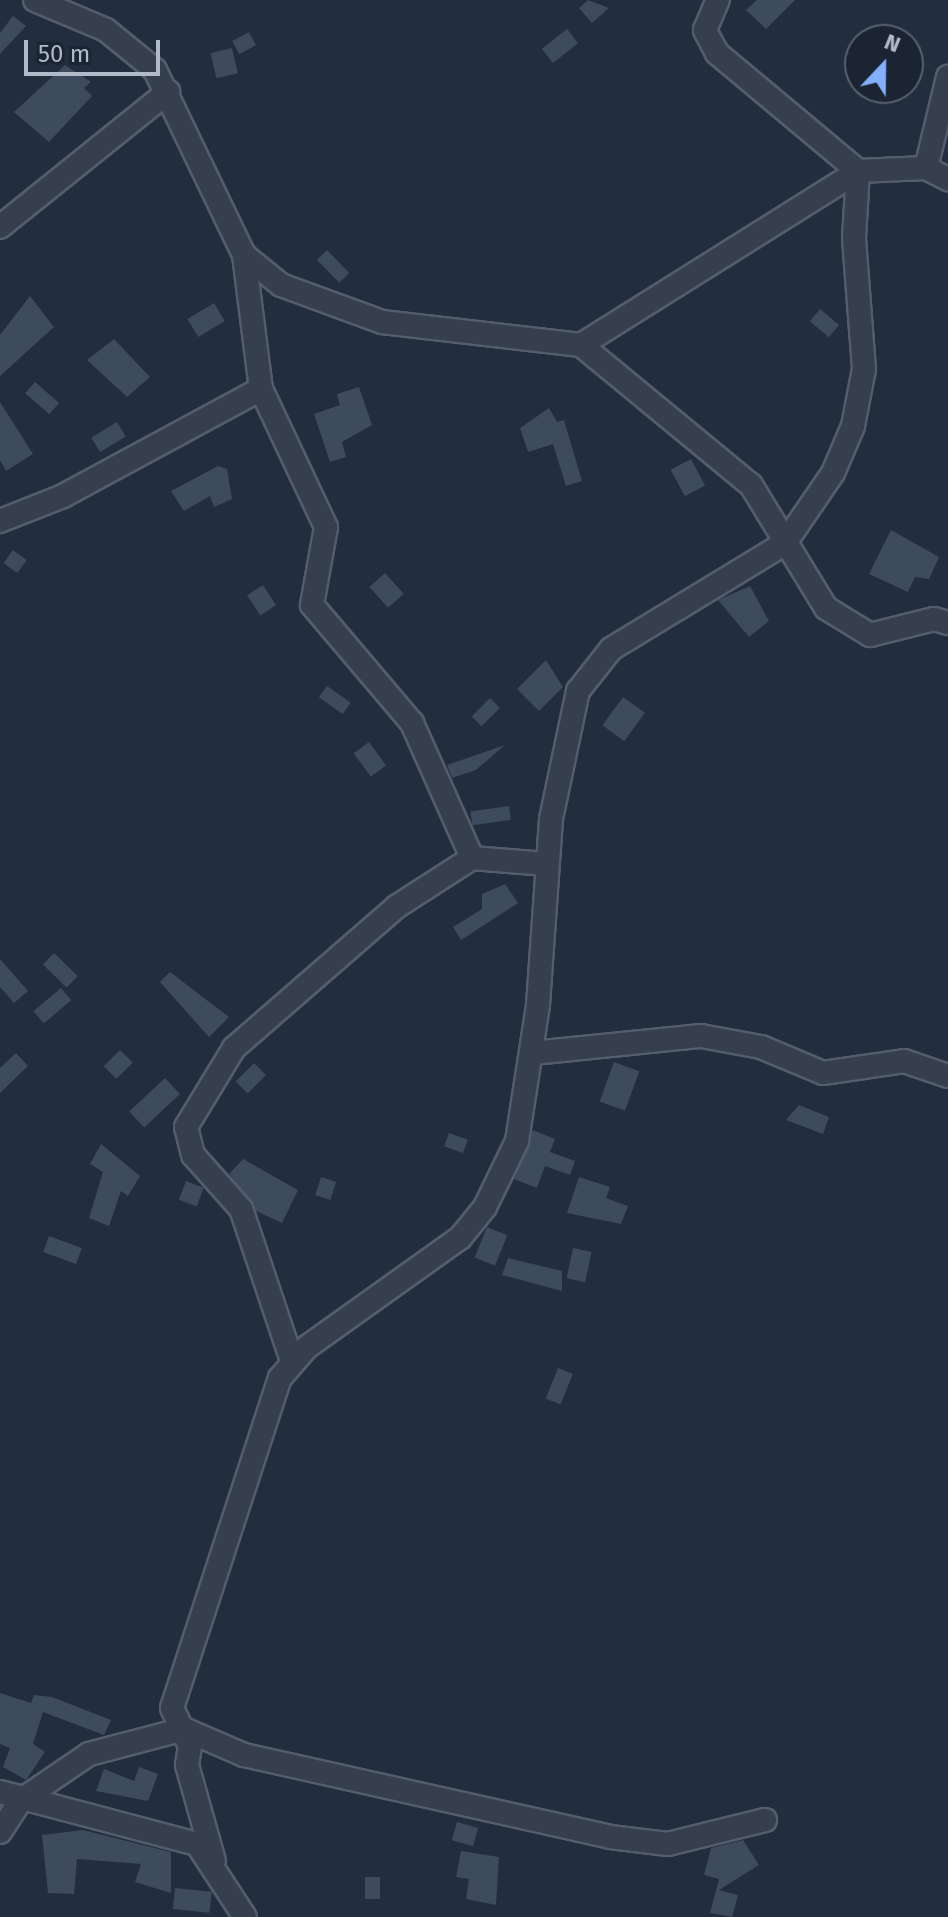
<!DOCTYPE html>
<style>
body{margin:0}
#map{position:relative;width:948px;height:1917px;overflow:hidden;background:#222d3d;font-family:"Fira Sans",sans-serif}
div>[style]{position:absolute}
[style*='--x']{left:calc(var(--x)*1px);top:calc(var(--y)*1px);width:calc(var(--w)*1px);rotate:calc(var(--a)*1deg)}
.building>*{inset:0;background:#3e4b5c;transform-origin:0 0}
.roads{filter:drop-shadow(2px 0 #545d6b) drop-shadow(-2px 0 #545d6b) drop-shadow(0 2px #545d6b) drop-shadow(0 -2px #545d6b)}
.minor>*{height:22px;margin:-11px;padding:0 11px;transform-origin:11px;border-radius:11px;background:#363f4d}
span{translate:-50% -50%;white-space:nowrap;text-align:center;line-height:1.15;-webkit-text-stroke:7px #1b2432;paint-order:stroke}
.north{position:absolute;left:844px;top:24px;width:80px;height:80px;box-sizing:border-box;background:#1b2432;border:2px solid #57606e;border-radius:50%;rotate:22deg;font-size:22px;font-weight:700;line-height:32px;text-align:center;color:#b1bac8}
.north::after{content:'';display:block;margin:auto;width:28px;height:36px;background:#83affc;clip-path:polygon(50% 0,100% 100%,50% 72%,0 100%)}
.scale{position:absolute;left:24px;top:40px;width:136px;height:36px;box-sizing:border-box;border:4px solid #b1bac8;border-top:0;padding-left:10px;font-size:24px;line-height:28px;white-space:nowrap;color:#b1bac8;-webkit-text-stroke:6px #1b2432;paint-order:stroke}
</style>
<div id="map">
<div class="building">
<div style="clip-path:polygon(588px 0,609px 8px,592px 23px,579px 8px)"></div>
<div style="clip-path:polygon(757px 0,795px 0,766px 29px,746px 10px)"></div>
<div style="clip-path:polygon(13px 16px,26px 26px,0 54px,0 33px)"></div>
<div style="left:567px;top:29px;width:18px;height:32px;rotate:52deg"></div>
<div style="left:249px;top:32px;width:15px;height:19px;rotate:62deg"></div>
<div style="left:232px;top:48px;width:26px;height:22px;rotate:77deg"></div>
<div style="clip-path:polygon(65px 65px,91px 82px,84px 88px,92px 96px,49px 142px,14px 112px)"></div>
<div style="left:327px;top:250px;width:32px;height:14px;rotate:46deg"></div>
<div style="clip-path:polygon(30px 296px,54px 327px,0 376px,0 335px)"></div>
<div style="left:214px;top:303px;width:21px;height:31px;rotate:59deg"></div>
<div style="left:820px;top:309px;width:25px;height:16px;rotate:40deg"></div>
<div style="clip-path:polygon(114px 339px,150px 377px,127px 397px,87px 360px)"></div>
<div style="left:35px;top:382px;width:32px;height:15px;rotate:41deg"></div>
<div style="clip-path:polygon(359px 387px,372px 425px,342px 442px,346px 457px,330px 462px,314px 414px,340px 405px,337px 394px)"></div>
<div style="clip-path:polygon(0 402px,33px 454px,6px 471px,0 460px)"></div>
<div style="clip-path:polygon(549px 408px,557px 422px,564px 420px,582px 481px,566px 486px,553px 444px,528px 452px,520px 428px)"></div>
<div style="left:117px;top:422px;width:17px;height:30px;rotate:59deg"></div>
<div style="left:691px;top:459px;width:30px;height:23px;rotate:62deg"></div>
<div style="clip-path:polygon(218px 466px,227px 469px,232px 499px,214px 507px,210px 496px,184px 511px,171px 491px)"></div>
<div style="clip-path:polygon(891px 530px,939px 557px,929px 579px,915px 577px,908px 592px,869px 574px)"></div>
<div style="left:13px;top:550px;width:17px;height:16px;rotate:36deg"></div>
<div style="left:385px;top:573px;width:28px;height:21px;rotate:48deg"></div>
<div style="left:263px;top:585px;width:24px;height:19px;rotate:57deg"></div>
<div style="clip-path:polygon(750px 586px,769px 621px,749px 637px,718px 600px)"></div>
<div style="clip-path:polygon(546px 660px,563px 687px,539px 711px,517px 689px)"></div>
<div style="left:327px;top:686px;width:29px;height:14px;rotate:35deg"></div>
<div style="left:623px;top:697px;width:27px;height:35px;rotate:36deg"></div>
<div style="left:490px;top:698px;width:14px;height:26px;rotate:45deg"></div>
<div style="left:369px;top:742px;width:29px;height:19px;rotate:54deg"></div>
<div style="clip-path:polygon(505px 745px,476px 770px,452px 778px,447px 765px)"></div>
<div style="left:509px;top:806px;width:14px;height:39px;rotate:82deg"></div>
<div style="clip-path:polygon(505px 884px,518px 903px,461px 940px,453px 927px,482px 909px,482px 894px)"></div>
<div style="left:54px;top:953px;width:33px;height:16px;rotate:44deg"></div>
<div style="clip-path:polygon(0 959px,28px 991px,14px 1003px,0 987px)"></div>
<div style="clip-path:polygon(170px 972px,229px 1017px,209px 1037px,160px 982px)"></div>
<div style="left:61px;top:988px;width:16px;height:36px;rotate:50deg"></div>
<div style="left:120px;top:1050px;width:18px;height:23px;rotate:45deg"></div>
<div style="clip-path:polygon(16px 1053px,28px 1066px,0 1093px,0 1068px)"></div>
<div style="left:614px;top:1062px;width:27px;height:42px;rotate:20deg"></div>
<div style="left:254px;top:1063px;width:17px;height:26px;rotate:45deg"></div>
<div style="left:165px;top:1078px;width:22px;height:49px;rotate:47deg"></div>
<div style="clip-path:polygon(799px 1105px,829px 1117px,823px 1134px,786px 1120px)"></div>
<div style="clip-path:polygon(533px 1130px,555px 1139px,550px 1152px,575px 1161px,570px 1175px,545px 1166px,537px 1188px,514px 1179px)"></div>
<div style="left:449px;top:1133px;width:20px;height:14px;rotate:20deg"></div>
<div style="clip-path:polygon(101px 1144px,140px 1176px,128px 1196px,121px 1191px,109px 1226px,89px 1218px,103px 1172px,90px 1164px)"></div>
<div style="clip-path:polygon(243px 1159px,298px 1190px,282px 1223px,256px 1211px,229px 1174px)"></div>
<div style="left:321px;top:1177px;width:16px;height:19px;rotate:18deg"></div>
<div style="clip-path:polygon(579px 1177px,610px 1187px,606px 1198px,628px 1206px,621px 1224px,567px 1213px)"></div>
<div style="left:186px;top:1181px;width:19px;height:20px;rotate:21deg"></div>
<div style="left:487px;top:1227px;width:22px;height:33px;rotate:22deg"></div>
<div style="left:49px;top:1236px;width:35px;height:17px;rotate:20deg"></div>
<div style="left:573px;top:1248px;width:19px;height:31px;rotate:12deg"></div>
<div style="clip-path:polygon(508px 1258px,562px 1271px,562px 1291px,502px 1275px)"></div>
<div style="left:558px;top:1368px;width:16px;height:33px;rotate:22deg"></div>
<div style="clip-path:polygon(0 1693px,31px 1703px,34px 1695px,52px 1697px,111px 1720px,104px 1735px,43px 1712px,33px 1744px,45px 1752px,26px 1780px,3px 1767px,10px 1748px,0 1744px)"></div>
<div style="clip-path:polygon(139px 1767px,158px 1774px,148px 1801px,96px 1791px,104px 1769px,134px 1781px)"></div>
<div style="left:457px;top:1822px;width:22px;height:19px;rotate:16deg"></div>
<div style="clip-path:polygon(83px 1830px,171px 1852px,171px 1893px,135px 1882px,141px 1864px,77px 1859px,74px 1894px,48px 1893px,42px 1835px)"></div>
<div style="clip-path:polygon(743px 1840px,759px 1865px,719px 1890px,738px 1895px,732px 1917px,710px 1913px,719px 1879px,704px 1875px,711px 1848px)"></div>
<div style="clip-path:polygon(461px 1851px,499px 1857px,496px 1905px,466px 1899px,469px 1879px,456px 1877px)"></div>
<div style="left:365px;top:1877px;width:15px;height:22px"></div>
<div style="left:175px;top:1888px;width:37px;height:21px;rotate:6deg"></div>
</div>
<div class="roads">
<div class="minor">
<div style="--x:35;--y:0;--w:77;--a:22.9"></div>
<div style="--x:106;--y:30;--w:63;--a:39.2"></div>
<div style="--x:155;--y:70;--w:205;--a:64.3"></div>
<div style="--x:244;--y:255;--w:48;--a:39"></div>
<div style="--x:281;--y:285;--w:108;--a:20.1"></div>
<div style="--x:382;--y:322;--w:200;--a:6.6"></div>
<div style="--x:581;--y:345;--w:327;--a:-32.1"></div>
<div style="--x:858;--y:171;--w:68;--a:-2.5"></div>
<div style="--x:926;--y:168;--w:25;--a:27"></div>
<div style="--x:926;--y:168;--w:94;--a:-76.4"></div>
<div style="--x:0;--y:227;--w:216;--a:-38.8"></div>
<div style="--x:244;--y:255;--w:135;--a:82.8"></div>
<div style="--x:261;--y:389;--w:153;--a:64.8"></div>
<div style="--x:326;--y:527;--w:79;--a:100.2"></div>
<div style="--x:312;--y:605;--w:155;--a:49.7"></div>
<div style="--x:412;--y:723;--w:148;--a:66"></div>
<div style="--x:581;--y:345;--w:220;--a:39.5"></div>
<div style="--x:751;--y:485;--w:144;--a:58.6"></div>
<div style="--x:826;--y:608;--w:52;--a:31.5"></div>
<div style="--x:870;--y:635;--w:66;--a:-14"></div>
<div style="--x:934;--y:619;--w:15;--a:16"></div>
<div style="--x:0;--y:521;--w:68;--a:-21.6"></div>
<div style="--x:63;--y:496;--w:225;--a:-28.4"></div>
<div style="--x:533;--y:1053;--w:169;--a:-5.8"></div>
<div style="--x:701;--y:1036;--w:61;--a:10.4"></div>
<div style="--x:761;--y:1047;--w:67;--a:22.8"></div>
<div style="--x:823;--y:1073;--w:82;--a:-8.4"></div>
<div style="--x:904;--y:1061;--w:46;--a:18.8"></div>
<div style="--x:292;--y:1361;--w:160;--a:-108.5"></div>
<div style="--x:241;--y:1209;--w:72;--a:-131.6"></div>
<div style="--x:193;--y:1155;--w:29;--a:-104"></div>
<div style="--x:186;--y:1127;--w:92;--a:-58.7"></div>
<div style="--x:234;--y:1048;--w:215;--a:-41"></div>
<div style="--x:396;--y:907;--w:90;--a:-32.8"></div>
<div style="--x:472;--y:858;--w:74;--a:4.6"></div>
<div style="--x:0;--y:1792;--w:204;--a:14.8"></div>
<div style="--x:197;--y:1844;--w:87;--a:56.7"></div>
<div style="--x:0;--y:1832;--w:37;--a:-57"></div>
<div style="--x:20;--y:1801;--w:83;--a:-34.3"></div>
<div style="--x:89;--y:1754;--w:98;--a:-14.7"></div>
<div style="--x:184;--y:1729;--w:65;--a:23.4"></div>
<div style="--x:244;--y:1755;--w:375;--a:12.6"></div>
<div style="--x:610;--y:1837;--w:58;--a:6.9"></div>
<div style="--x:668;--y:1844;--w:100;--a:-13.9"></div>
<div style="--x:214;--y:1861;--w:100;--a:-105.7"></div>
<div style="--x:187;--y:1765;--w:19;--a:-81"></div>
<div style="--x:190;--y:1746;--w:42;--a:-115.3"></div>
<div style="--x:172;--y:1708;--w:347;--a:-71.9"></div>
<div style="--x:280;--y:1378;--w:41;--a:-48.9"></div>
<div style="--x:307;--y:1347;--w:188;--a:-35.5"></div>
<div style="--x:460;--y:1238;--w:40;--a:-51"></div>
<div style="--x:485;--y:1207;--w:73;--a:-64.1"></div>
<div style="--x:517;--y:1141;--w:138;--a:-81.2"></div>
<div style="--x:538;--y:1005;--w:186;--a:-86"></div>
<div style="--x:551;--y:819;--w:131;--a:-78.1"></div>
<div style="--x:578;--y:691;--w:53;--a:-51.8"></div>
<div style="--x:611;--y:649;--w:204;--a:-31.3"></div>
<div style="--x:785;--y:543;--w:85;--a:-55.6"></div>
<div style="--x:833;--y:473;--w:51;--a:-66.9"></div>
<div style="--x:853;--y:426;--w:58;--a:-79.1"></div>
<div style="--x:864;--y:369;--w:131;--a:-94.4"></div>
<div style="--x:854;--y:238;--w:67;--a:-86.6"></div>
<div style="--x:858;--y:171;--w:184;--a:-140.1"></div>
<div style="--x:717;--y:53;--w:26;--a:-118"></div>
<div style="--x:705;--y:30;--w:33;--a:-67"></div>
</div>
</div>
<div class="north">N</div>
<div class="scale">50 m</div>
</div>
